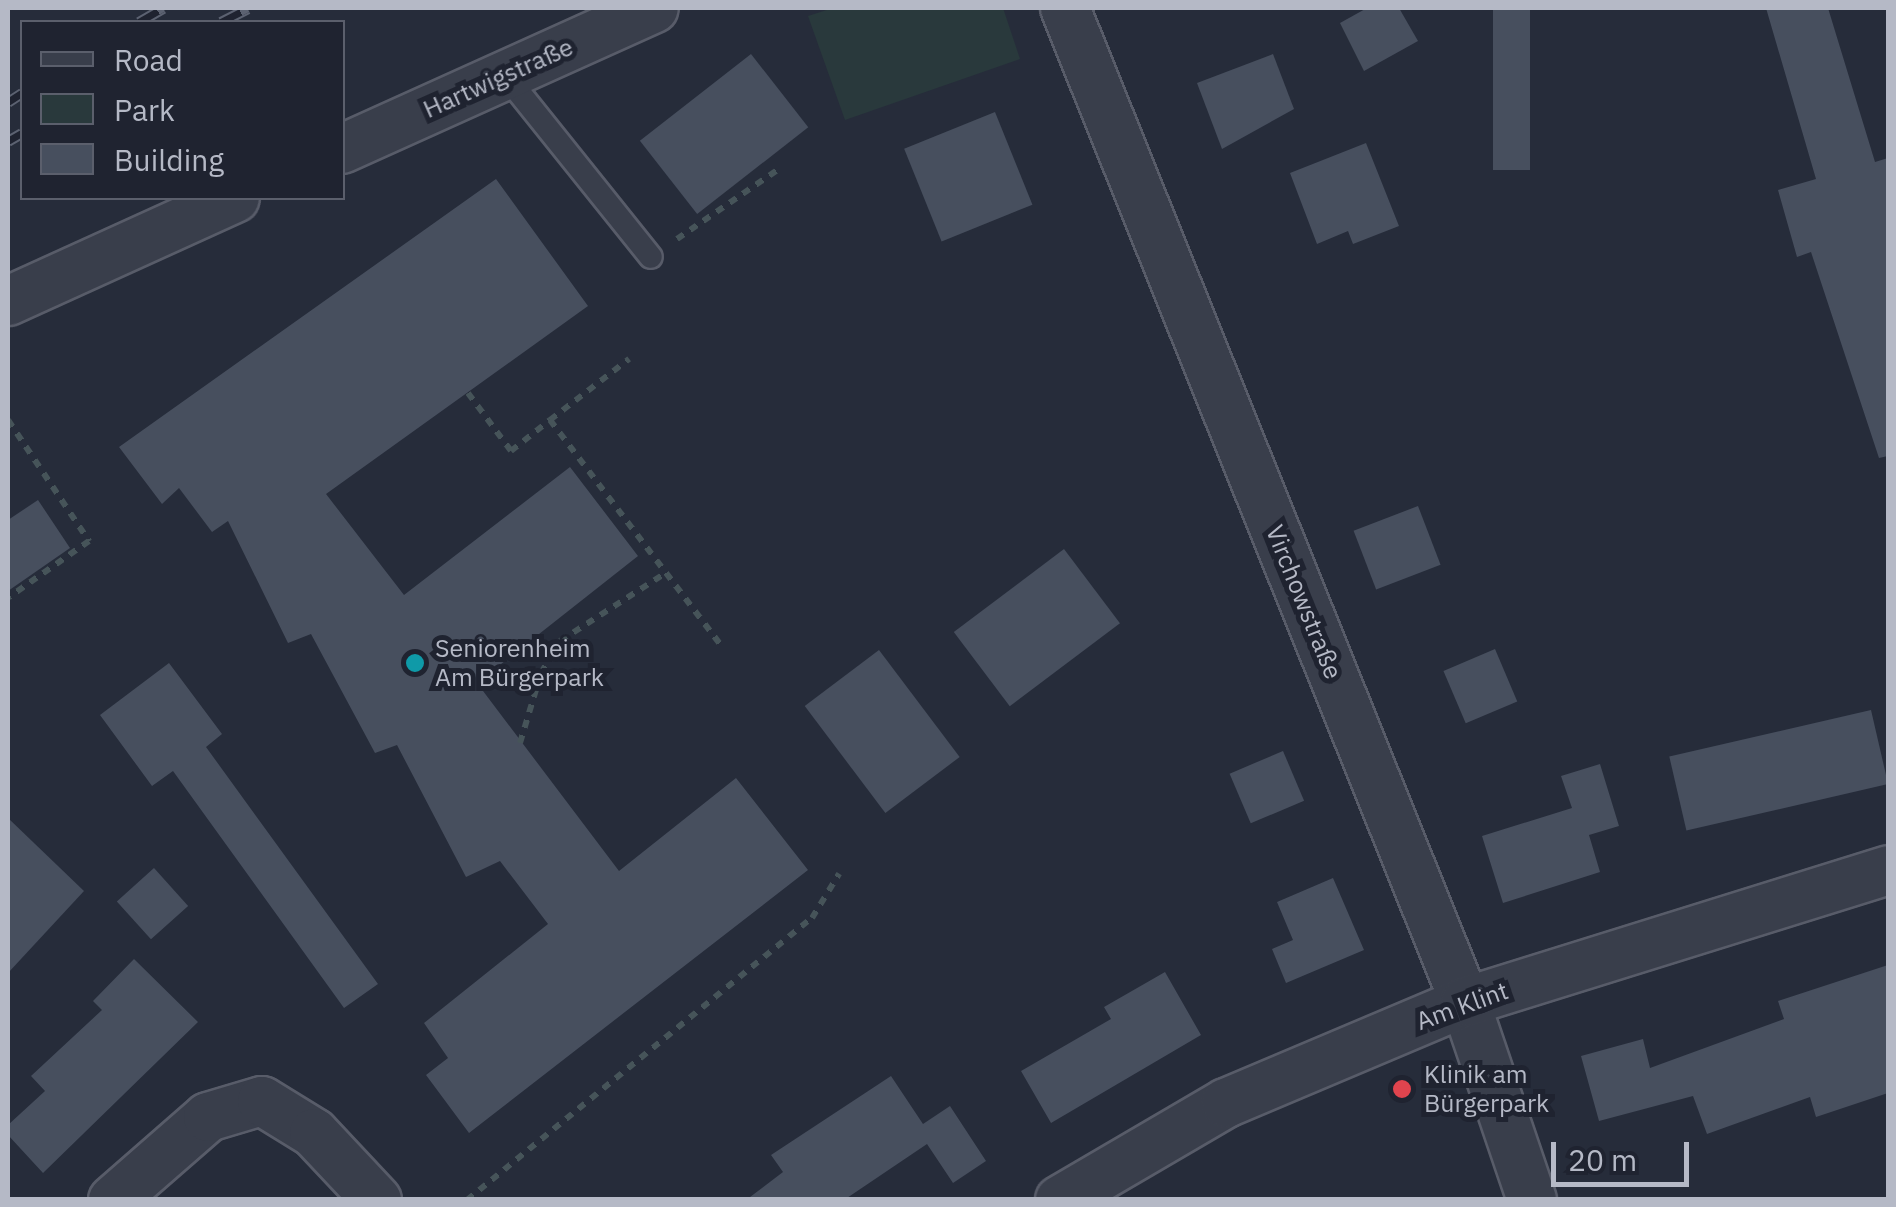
<!DOCTYPE html>
<meta charset="utf-8">
<style>
body{margin:0}
#map{position:relative;width:1896px;height:1207px;overflow:hidden;background:#262c3a;font-family:"IBM Plex Sans",sans-serif}
div>[style]{position:absolute}
[style*='--x']{left:calc(var(--x)*1px);top:calc(var(--y)*1px);width:calc(var(--w)*1px);rotate:calc(var(--a)*1deg)}
.green>*{inset:0;background:#29393c}
.building>*{inset:0;background:#474f5e;transform-origin:0 0}
.path>*{height:6px;margin-top:-3px;transform-origin:0;background:repeating-linear-gradient(90deg,#465459 0 8px,transparent 0 16px)}
.roads{filter:drop-shadow(2px 0 #585c69) drop-shadow(-2px 0 #585c69) drop-shadow(0 2px #585c69) drop-shadow(0 -2px #585c69)}
.service>*{height:22px;margin:-11px;padding:0 11px;transform-origin:11px;border-radius:11px;background:#393e4b}
.minor>*{height:48px;margin:-24px;padding:0 24px;transform-origin:24px;border-radius:24px;background:#393e4b}
.rail>*{height:11px;margin-top:-5.5px;transform-origin:0;background:repeating-linear-gradient(90deg,#1f2330 0 22px,#5c6271 0 44px);box-sizing:border-box;border-block:2px solid #5c6271}
.dots>*{width:28px;height:28px;translate:-50% -50%;box-sizing:border-box;border:5px solid #1f2330;border-radius:50%}
span{translate:-50% -50%;white-space:nowrap;text-align:center;line-height:1.15;-webkit-text-stroke:10px #1f2330;paint-order:stroke}
.street-label{font-size:25px;color:#b5b9c6}
.poi-label{font-size:25px;color:#b5b9c6}
.left{translate:0 -50%;text-align:left}
.frame{position:absolute;inset:0;border:10px solid #b5b9c6;pointer-events:none}
.legend{position:absolute;left:20px;top:20px;width:325px;height:180px;box-sizing:border-box;background:#1f2330;border:2px solid #5b5f6c;margin:0;padding:12px 18px;list-style:none;font-size:30px;color:#b5b9c6}
.legend li{display:flex;align-items:center;gap:20px;height:50px}
.legend b{width:50px;border:2px solid #5b5f6c}
.scale{position:absolute;left:1551px;top:1142px;width:138px;height:45px;box-sizing:border-box;border:5px solid #b5b9c6;border-top:0;padding-left:12px;font-size:30px;line-height:35px;white-space:nowrap;color:#b5b9c6;-webkit-text-stroke:8px #1f2330;paint-order:stroke}
</style>
<div id="map">
<div class="green">
<div style="clip-path:polygon(833px 8px,1003px 8px,1020px 59px,845px 120px,808px 16px)"></div>
</div>
<div class="building">
<div style="clip-path:polygon(1367px 8px,1399px 8px,1418px 41px,1364px 71px,1340px 23px)"></div>
<div style="left:1493px;top:8px;width:37px;height:162px"></div>
<div style="clip-path:polygon(1766px 8px,1828px 8px,1875px 162px,1888px 158px,1888px 456px,1879px 458px,1811px 252px,1797px 257px,1778px 190px,1816px 179px)"></div>
<div style="left:751px;top:54px;width:93px;height:141px;rotate:52deg"></div>
<div style="clip-path:polygon(1273px 54px,1294px 109px,1222px 149px,1197px 83px)"></div>
<div style="left:995px;top:112px;width:100px;height:98px;rotate:68deg"></div>
<div style="clip-path:polygon(1366px 143px,1399px 226px,1353px 244px,1348px 231px,1317px 244px,1290px 173px)"></div>
<div style="clip-path:polygon(496px 179px,588px 306px,326px 494px,404px 595px,570px 467px,638px 556px,477px 683px,619px 871px,736px 778px,808px 870px,469px 1133px,426px 1075px,448px 1058px,424px 1023px,548px 924px,500px 861px,466px 877px,397px 745px,375px 753px,311px 634px,288px 643px,228px 521px,212px 532px,179px 488px,162px 504px,119px 447px)"></div>
<div style="clip-path:polygon(38px 500px,70px 548px,8px 591px,8px 520px)"></div>
<div style="left:1418px;top:506px;width:63px;height:69px;rotate:69deg"></div>
<div style="left:1064px;top:549px;width:93px;height:138px;rotate:53deg"></div>
<div style="left:1495px;top:649px;width:57px;height:56px;rotate:67deg"></div>
<div style="left:879px;top:650px;width:134px;height:93px;rotate:53deg"></div>
<div style="clip-path:polygon(169px 663px,222px 734px,206px 747px,378px 984px,344px 1008px,173px 771px,152px 786px,100px 715px)"></div>
<div style="left:1871px;top:710px;width:76px;height:207px;rotate:77deg"></div>
<div style="left:1283px;top:751px;width:54px;height:58px;rotate:67deg"></div>
<div style="clip-path:polygon(1600px 764px,1619px 826px,1589px 835px,1600px 872px,1503px 903px,1482px 836px,1572px 808px,1561px 776px)"></div>
<div style="clip-path:polygon(8px 818px,84px 891px,8px 973px)"></div>
<div style="left:154px;top:868px;width:51px;height:50px;rotate:48deg"></div>
<div style="clip-path:polygon(1333px 878px,1364px 950px,1286px 983px,1272px 949px,1293px 940px,1277px 902px)"></div>
<div style="clip-path:polygon(134px 959px,198px 1022px,43px 1173px,8px 1135px,8px 1125px,45px 1091px,31px 1076px,102px 1010px,93px 1001px)"></div>
<div style="clip-path:polygon(1888px 965px,1888px 1093px,1816px 1117px,1810px 1097px,1707px 1134px,1693px 1096px,1599px 1121px,1581px 1056px,1643px 1039px,1650px 1068px,1784px 1019px,1778px 1001px)"></div>
<div style="clip-path:polygon(1165px 972px,1201px 1035px,1051px 1123px,1021px 1071px,1111px 1019px,1104px 1007px)"></div>
<div style="clip-path:polygon(891px 1076px,923px 1124px,950px 1106px,986px 1161px,953px 1183px,927px 1144px,844px 1200px,746px 1200px,783px 1172px,771px 1155px)"></div>
</div>
<div class="path">
<div style="--x:677;--y:239;--w:124;--a:-34.5"></div>
<div style="--x:468;--y:393;--w:72;--a:53.4"></div>
<div style="--x:511;--y:451;--w:50;--a:-38.5"></div>
<div style="--x:550;--y:420;--w:281;--a:52.8"></div>
<div style="--x:8;--y:420;--w:146;--a:56.2"></div>
<div style="--x:89;--y:541;--w:98;--a:145"></div>
<div style="--x:550;--y:420;--w:100;--a:-37.7"></div>
<div style="--x:520;--y:743;--w:73;--a:-73.3"></div>
<div style="--x:541;--y:673;--w:37;--a:-59"></div>
<div style="--x:560;--y:641;--w:127;--a:-32.8"></div>
<div style="--x:467;--y:1200;--w:446;--a:-39.3"></div>
<div style="--x:812;--y:918;--w:52;--a:-58.5"></div>
</div>
<div class="roads">
<div class="service">
<div style="--x:505;--y:75;--w:233;--a:51.3"></div>
</div>
<div class="minor">
<div style="--x:1065;--y:8;--w:1071;--a:68.08"></div>
<div style="--x:1465;--y:1002;--w:209;--a:71.3"></div>
<div style="--x:342;--y:149;--w:342;--a:-24.3"></div>
<div style="--x:8;--y:301;--w:249;--a:-24.4"></div>
<div style="--x:113;--y:1200;--w:126;--a:-41.1"></div>
<div style="--x:208;--y:1117;--w:56;--a:-16.5"></div>
<div style="--x:262;--y:1101;--w:61;--a:31.6"></div>
<div style="--x:314;--y:1133;--w:92;--a:46.8"></div>
<div style="--x:1060;--y:1200;--w:192;--a:-30.3"></div>
<div style="--x:1226;--y:1103;--w:259;--a:-22.9"></div>
<div style="--x:1465;--y:1002;--w:443;--a:-17.3"></div>
</div>
</div>
<div class="rail">
<div style="--x:139;--y:22;--w:28;--a:-30"></div>
<div style="--x:221;--y:22;--w:30;--a:-27"></div>
<div style="--x:8;--y:102;--w:17;--a:-33"></div>
<div style="--x:8;--y:141;--w:16;--a:-30"></div>
</div>
<div class="dots">
<div style="left:415px;top:663px;background:#0f9aa8"></div>
<div style="left:1402px;top:1089px;background:#e0444e"></div>
</div>
<div class="street-label">
<span style="left:498px;top:78px;rotate:-24deg">Hartwigstraße</span>
<span style="left:1304px;top:602px;rotate:68deg">Virchowstraße</span>
<span style="left:1462px;top:1006px;rotate:-20deg">Am Klint</span>
</div>
<div class="poi-label">
<span class="left" style="left:435px;top:663px">Seniorenheim<br>Am Bürgerpark</span>
<span class="left" style="left:1424px;top:1089px">Klinik am<br>Bürgerpark</span>
</div>
<div class="frame"></div>
<ul class="legend">
<li><b style="height:12px;background:#393e4b"></b>Road</li>
<li><b style="height:28px;background:#29393c"></b>Park</li>
<li><b style="height:28px;background:#474f5e"></b>Building</li>
</ul>
<div class="scale">20 m</div>
</div>
